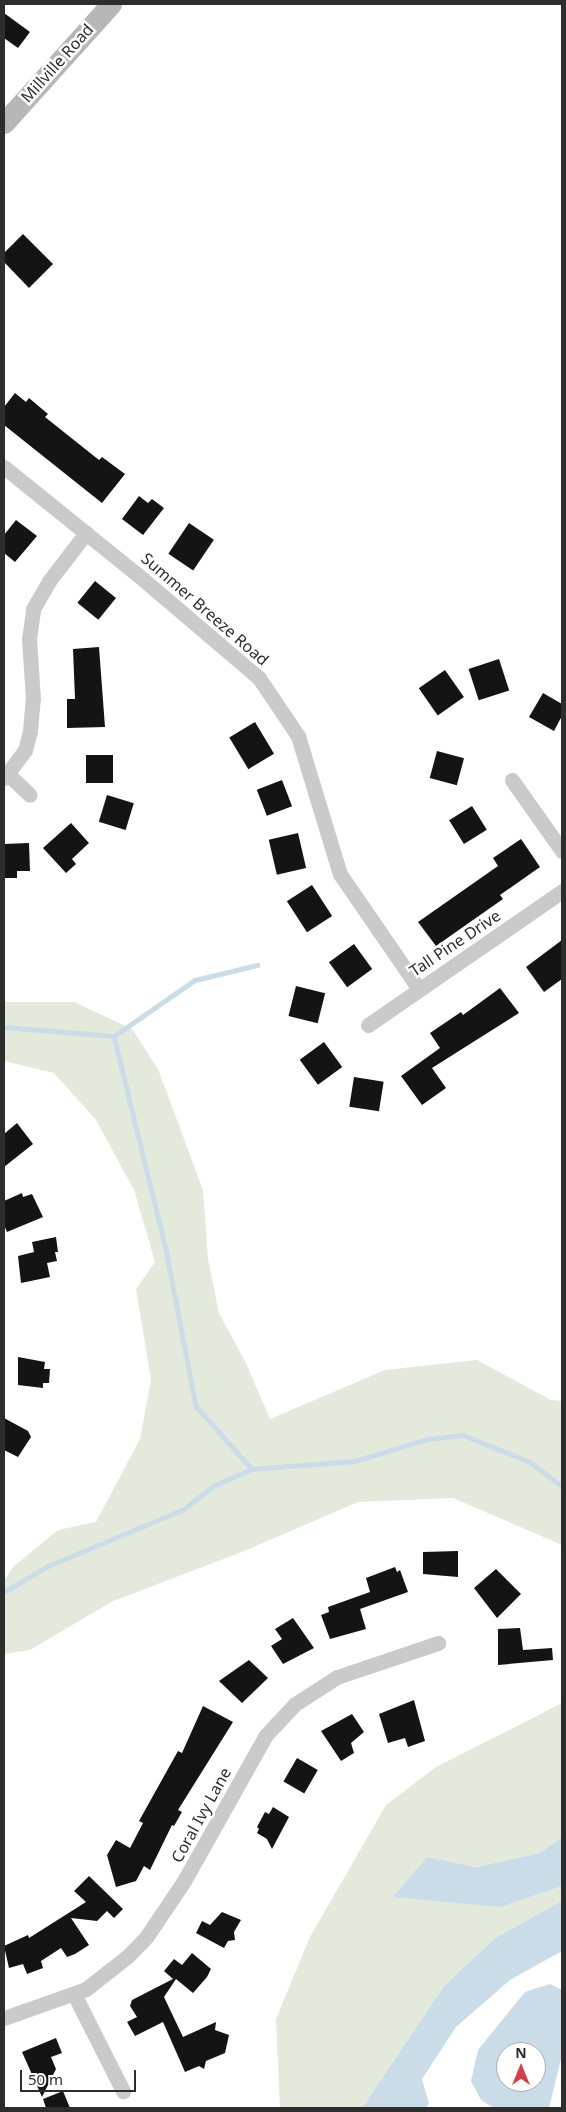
<!DOCTYPE html>
<style>
body{margin:0}
#map{position:relative;width:566px;height:2112px;overflow:hidden;background:#fff;font-family:"Noto Sans",sans-serif}
div>[style]{position:absolute}
[style*='--x']{left:calc(var(--x)*1px);top:calc(var(--y)*1px);width:calc(var(--w)*1px);rotate:calc(var(--a)*1deg)}
.green>*{inset:0;background:#e3eadc}
.water>*{inset:0;background:#c9dce8}
.stream>*{height:4.5px;margin:-2.25px;padding:0 2.25px;transform-origin:2.25px;border-radius:2.25px;background:#c9dce8}
.building>*{inset:0;background:#141414;transform-origin:0 0}
.street>*{height:15px;margin:-7.5px;padding:0 7.5px;transform-origin:7.5px;border-radius:7.5px;background:#cacaca}
.secondary>*{height:21px;margin:-10.5px;padding:0 10.5px;transform-origin:10.5px;border-radius:10.5px;background:#b7b7b7}
span{translate:-50% -50%;white-space:nowrap;text-align:center;line-height:1.15;-webkit-text-stroke:5px #fff;paint-order:stroke}
.street-label{font-size:16px;color:#2d2d2d}
.frame{position:absolute;inset:0;border:5px solid #2d2d2d;pointer-events:none}
.north{position:absolute;left:496px;top:2042px;width:50px;height:50px;box-sizing:border-box;background:#fff;border:1px solid #ababab;border-radius:50%;rotate:0deg;font-size:14px;font-weight:700;line-height:20px;text-align:center;color:#2d2d2d}
.north::after{content:'';display:block;margin:auto;width:18px;height:22px;background:#d83c44;clip-path:polygon(50% 0,100% 100%,50% 72%,0 100%)}
.scale{position:absolute;left:20px;top:2070px;width:116px;height:22px;box-sizing:border-box;border:2px solid #2d2d2d;border-top:0;padding-left:6px;font-size:15px;line-height:18px;white-space:nowrap;color:#2d2d2d;-webkit-text-stroke:4px #fff;paint-order:stroke}
</style>
<div id="map">
<div class="green">
<div style="clip-path:polygon(4px 1002px,74px 1002px,132px 1029px,158px 1069px,203px 1190px,208px 1259px,219px 1313px,245px 1361px,270px 1419px,385px 1370px,477px 1360px,551px 1400px,562px 1401px,562px 1545px,453px 1498px,358px 1502px,242px 1552px,113px 1601px,30px 1650px,4px 1654px,4px 1581px,13px 1567px,58px 1530px,96px 1522px,140px 1439px,151px 1380px,136px 1289px,155px 1262px,134px 1190px,96px 1120px,54px 1073px,4px 1061px)"></div>
<div style="clip-path:polygon(562px 1703px,562px 1837px,540px 1853px,476px 1867px,427px 1857px,501px 1907px,562px 1886px,562px 1901px,495px 1938px,444px 1986px,362px 2108px,280px 2108px,276px 2019px,310px 1937px,386px 1805px,436px 1767px)"></div>
</div>
<div class="water">
<div style="clip-path:polygon(562px 1837px,562px 1886px,501px 1907px,393px 1897px,427px 1857px,476px 1867px,540px 1853px)"></div>
<div style="clip-path:polygon(562px 1901px,562px 1951px,510px 1980px,456px 2027px,422px 2079px,429px 2104px,425px 2108px,362px 2108px,444px 1986px,495px 1938px)"></div>
<div style="clip-path:polygon(evenodd,550px 1984px,562px 1990px,562px 2055px,549px 2108px,494px 2108px,481px 2100px,471px 2081px,478px 2050px,525px 1992px,550px 1984px,506px 2052px,536px 2052px,536px 2082px,506px 2082px,506px 2052px)"></div>
</div>
<div class="stream">
<div style="--x:4;--y:1027;--w:110;--a:4.7"></div>
<div style="--x:114;--y:1036;--w:98;--a:-34.7"></div>
<div style="--x:195;--y:980;--w:64;--a:-13.6"></div>
<div style="--x:114;--y:1036;--w:219;--a:76.3"></div>
<div style="--x:166;--y:1249;--w:160;--a:79.2"></div>
<div style="--x:196;--y:1406;--w:84;--a:48.4"></div>
<div style="--x:252;--y:1469;--w:103;--a:-4.4"></div>
<div style="--x:355;--y:1461;--w:76;--a:-16.8"></div>
<div style="--x:428;--y:1439;--w:35;--a:-7"></div>
<div style="--x:463;--y:1435;--w:72;--a:21.9"></div>
<div style="--x:530;--y:1462;--w:40;--a:37"></div>
<div style="--x:4;--y:1592;--w:51;--a:-30.6"></div>
<div style="--x:48;--y:1566;--w:147;--a:-22.7"></div>
<div style="--x:184;--y:1509;--w:37;--a:-38"></div>
<div style="--x:213;--y:1486;--w:43;--a:-23.6"></div>
</div>
<div class="building">
<div style="clip-path:polygon(4px 13px,30px 32px,18px 48px,4px 38px)"></div>
<div style="clip-path:polygon(23px 234px,53px 264px,29px 288px,4px 262px,4px 253px)"></div>
<div style="clip-path:polygon(15px 393px,26px 402px,29px 398px,48px 414px,45px 417px,99px 460px,102px 457px,125px 474px,102px 503px,4px 425px,4px 407px)"></div>
<div style="clip-path:polygon(139px 496px,148px 503px,152px 499px,164px 508px,143px 535px,122px 519px)"></div>
<div style="clip-path:polygon(16px 520px,37px 536px,15px 562px,4px 553px,4px 535px)"></div>
<div style="left:189px;top:523px;width:30px;height:37px;rotate:34deg"></div>
<div style="left:95px;top:581px;width:27px;height:28px;rotate:39deg"></div>
<div style="clip-path:polygon(99px 647px,105px 727px,67px 728px,67px 699px,75px 699px,73px 649px)"></div>
<div style="left:499px;top:659px;width:33px;height:32px;rotate:72deg"></div>
<div style="left:445px;top:670px;width:33px;height:32px;rotate:55deg"></div>
<div style="clip-path:polygon(543px 693px,562px 704px,562px 716px,554px 731px,529px 717px)"></div>
<div style="left:255px;top:722px;width:37px;height:30px;rotate:59deg"></div>
<div style="left:437px;top:751px;width:28px;height:28px;rotate:15deg"></div>
<div style="left:86px;top:755px;width:27px;height:28px"></div>
<div style="left:282px;top:780px;width:28px;height:27px;rotate:69deg"></div>
<div style="left:107px;top:795px;width:28px;height:28px;rotate:17deg"></div>
<div style="left:472px;top:806px;width:28px;height:27px;rotate:58deg"></div>
<div style="clip-path:polygon(71px 823px,89px 843px,72px 859px,76px 864px,66px 873px,43px 848px)"></div>
<div style="left:298px;top:833px;width:36px;height:30px;rotate:77deg"></div>
<div style="clip-path:polygon(521px 839px,540px 867px,500px 895px,503px 899px,436px 946px,418px 922px,498px 866px,493px 858px)"></div>
<div style="clip-path:polygon(29px 843px,30px 871px,17px 871px,17px 878px,4px 878px,4px 844px)"></div>
<div style="left:312px;top:885px;width:37px;height:30px;rotate:57deg"></div>
<div style="clip-path:polygon(562px 940px,562px 979px,544px 992px,526px 967px)"></div>
<div style="left:354px;top:944px;width:31px;height:31px;rotate:54deg"></div>
<div style="left:296px;top:986px;width:30px;height:31px;rotate:14deg"></div>
<div style="clip-path:polygon(500px 988px,519px 1013px,432px 1068px,446px 1088px,422px 1105px,401px 1076px,440px 1048px,430px 1033px,461px 1012px,463px 1015px)"></div>
<div style="left:324px;top:1042px;width:31px;height:30px;rotate:54deg"></div>
<div style="left:354px;top:1077px;width:30px;height:30px;rotate:9deg"></div>
<div style="clip-path:polygon(17px 1123px,33px 1144px,4px 1167px,4px 1134px)"></div>
<div style="clip-path:polygon(22px 1193px,23px 1197px,32px 1194px,43px 1217px,7px 1232px,4px 1225px,4px 1201px)"></div>
<div style="clip-path:polygon(56px 1237px,58px 1252px,55px 1252px,57px 1261px,47px 1263px,50px 1277px,21px 1283px,18px 1256px,34px 1252px,32px 1242px)"></div>
<div style="clip-path:polygon(18px 1357px,45px 1362px,44px 1369px,50px 1369px,49px 1383px,43px 1383px,43px 1388px,18px 1385px)"></div>
<div style="clip-path:polygon(4px 1418px,28px 1431px,31px 1437px,18px 1457px,4px 1450px)"></div>
<div style="clip-path:polygon(458px 1551px,458px 1577px,423px 1574px,423px 1552px)"></div>
<div style="clip-path:polygon(395px 1567px,397px 1572px,400px 1570px,408px 1592px,360px 1609px,366px 1629px,330px 1639px,321px 1615px,329px 1612px,328px 1607px,370px 1592px,366px 1578px)"></div>
<div style="clip-path:polygon(496px 1569px,521px 1594px,497px 1618px,474px 1588px)"></div>
<div style="clip-path:polygon(293px 1618px,314px 1648px,283px 1664px,271px 1646px,282px 1639px,275px 1629px)"></div>
<div style="clip-path:polygon(520px 1628px,523px 1650px,552px 1648px,553px 1660px,498px 1665px,498px 1629px)"></div>
<div style="clip-path:polygon(249px 1660px,268px 1678px,242px 1703px,219px 1681px)"></div>
<div style="clip-path:polygon(414px 1700px,425px 1741px,408px 1747px,405px 1738px,388px 1743px,379px 1714px)"></div>
<div style="clip-path:polygon(203px 1706px,233px 1722px,178px 1810px,182px 1812px,174px 1826px,172px 1825px,150px 1870px,144px 1866px,136px 1881px,116px 1887px,107px 1855px,116px 1840px,130px 1848px,143px 1823px,139px 1821px,178px 1751px,182px 1753px)"></div>
<div style="clip-path:polygon(352px 1714px,364px 1732px,351px 1743px,354px 1753px,341px 1761px,321px 1731px)"></div>
<div style="left:297px;top:1758px;width:24px;height:27px;rotate:30deg"></div>
<div style="clip-path:polygon(273px 1807px,289px 1817px,272px 1849px,267px 1839px,257px 1833px,259px 1829px,257px 1827px,265px 1812px,269px 1814px)"></div>
<div style="clip-path:polygon(89px 1876px,123px 1909px,114px 1918px,107px 1911px,97px 1921px,71px 1918px,89px 1945px,75px 1954px,67px 1957px,61px 1948px,41px 1961px,43px 1968px,27px 1974px,23px 1964px,9px 1968px,4px 1946px,28px 1935px,29px 1938px,86px 1902px,74px 1891px)"></div>
<div style="clip-path:polygon(222px 1912px,241px 1920px,234px 1932px,235px 1940px,228px 1941px,224px 1948px,196px 1933px,202px 1921px,210px 1925px)"></div>
<div style="clip-path:polygon(192px 1953px,211px 1969px,207px 1977px,193px 1993px,176px 1979px,164px 1997px,183px 2037px,216px 2022px,215px 2030px,229px 2035px,225px 2053px,206px 2061px,204px 2069px,199px 2066px,185px 2072px,163px 2022px,135px 2036px,127px 2022px,137px 2017px,130px 2006px,132px 2000px,173px 1979px,164px 1971px,174px 1959px,182px 1965px)"></div>
<div style="clip-path:polygon(56px 2038px,62px 2053px,51px 2057px,56px 2069px,42px 2097px,22px 2052px)"></div>
<div style="clip-path:polygon(63px 2091px,70px 2108px,46px 2108px,43px 2099px)"></div>
</div>
<div class="street">
<div style="--x:4;--y:467;--w:172;--a:38.9"></div>
<div style="--x:138;--y:575;--w:159;--a:40.4"></div>
<div style="--x:259;--y:678;--w:70;--a:56.1"></div>
<div style="--x:298;--y:736;--w:144;--a:73.1"></div>
<div style="--x:340;--y:874;--w:140;--a:55.5"></div>
<div style="--x:8;--y:774;--w:30;--a:44"></div>
<div style="--x:4;--y:778;--w:35;--a:-53"></div>
<div style="--x:25;--y:750;--w:20;--a:-75"></div>
<div style="--x:30;--y:731;--w:32;--a:-85"></div>
<div style="--x:33;--y:699;--w:60;--a:-93.8"></div>
<div style="--x:29;--y:639;--w:30;--a:-82"></div>
<div style="--x:33;--y:609;--w:32;--a:-60"></div>
<div style="--x:49;--y:581;--w:61;--a:-52.4"></div>
<div style="--x:512;--y:780;--w:87;--a:54.8"></div>
<div style="--x:368;--y:1025;--w:236;--a:-34.6"></div>
<div style="--x:74;--y:1994;--w:109;--a:63.2"></div>
<div style="--x:4;--y:2018;--w:87;--a:-19.5"></div>
<div style="--x:86;--y:1989;--w:53;--a:-38.2"></div>
<div style="--x:128;--y:1956;--w:28;--a:-46"></div>
<div style="--x:147;--y:1936;--w:66;--a:-56.1"></div>
<div style="--x:184;--y:1881;--w:167;--a:-60.7"></div>
<div style="--x:266;--y:1735;--w:42;--a:-46.9"></div>
<div style="--x:295;--y:1704;--w:50;--a:-32.7"></div>
<div style="--x:337;--y:1677;--w:107;--a:-18.6"></div>
</div>
<div class="secondary">
<div style="--x:4;--y:123;--w:160;--a:-48"></div>
</div>
<div class="street-label">
<span style="left:57px;top:63px;rotate:-48deg">Millville Road</span>
<span style="left:205px;top:609px;rotate:41deg">Summer Breeze Road</span>
<span style="left:455px;top:943px;rotate:-34deg">Tall Pine Drive</span>
<span style="left:201px;top:1815px;rotate:-61deg">Coral Ivy Lane</span>
</div>
<div class="frame"></div>
<div class="north">N</div>
<div class="scale">50 m</div>
</div>
